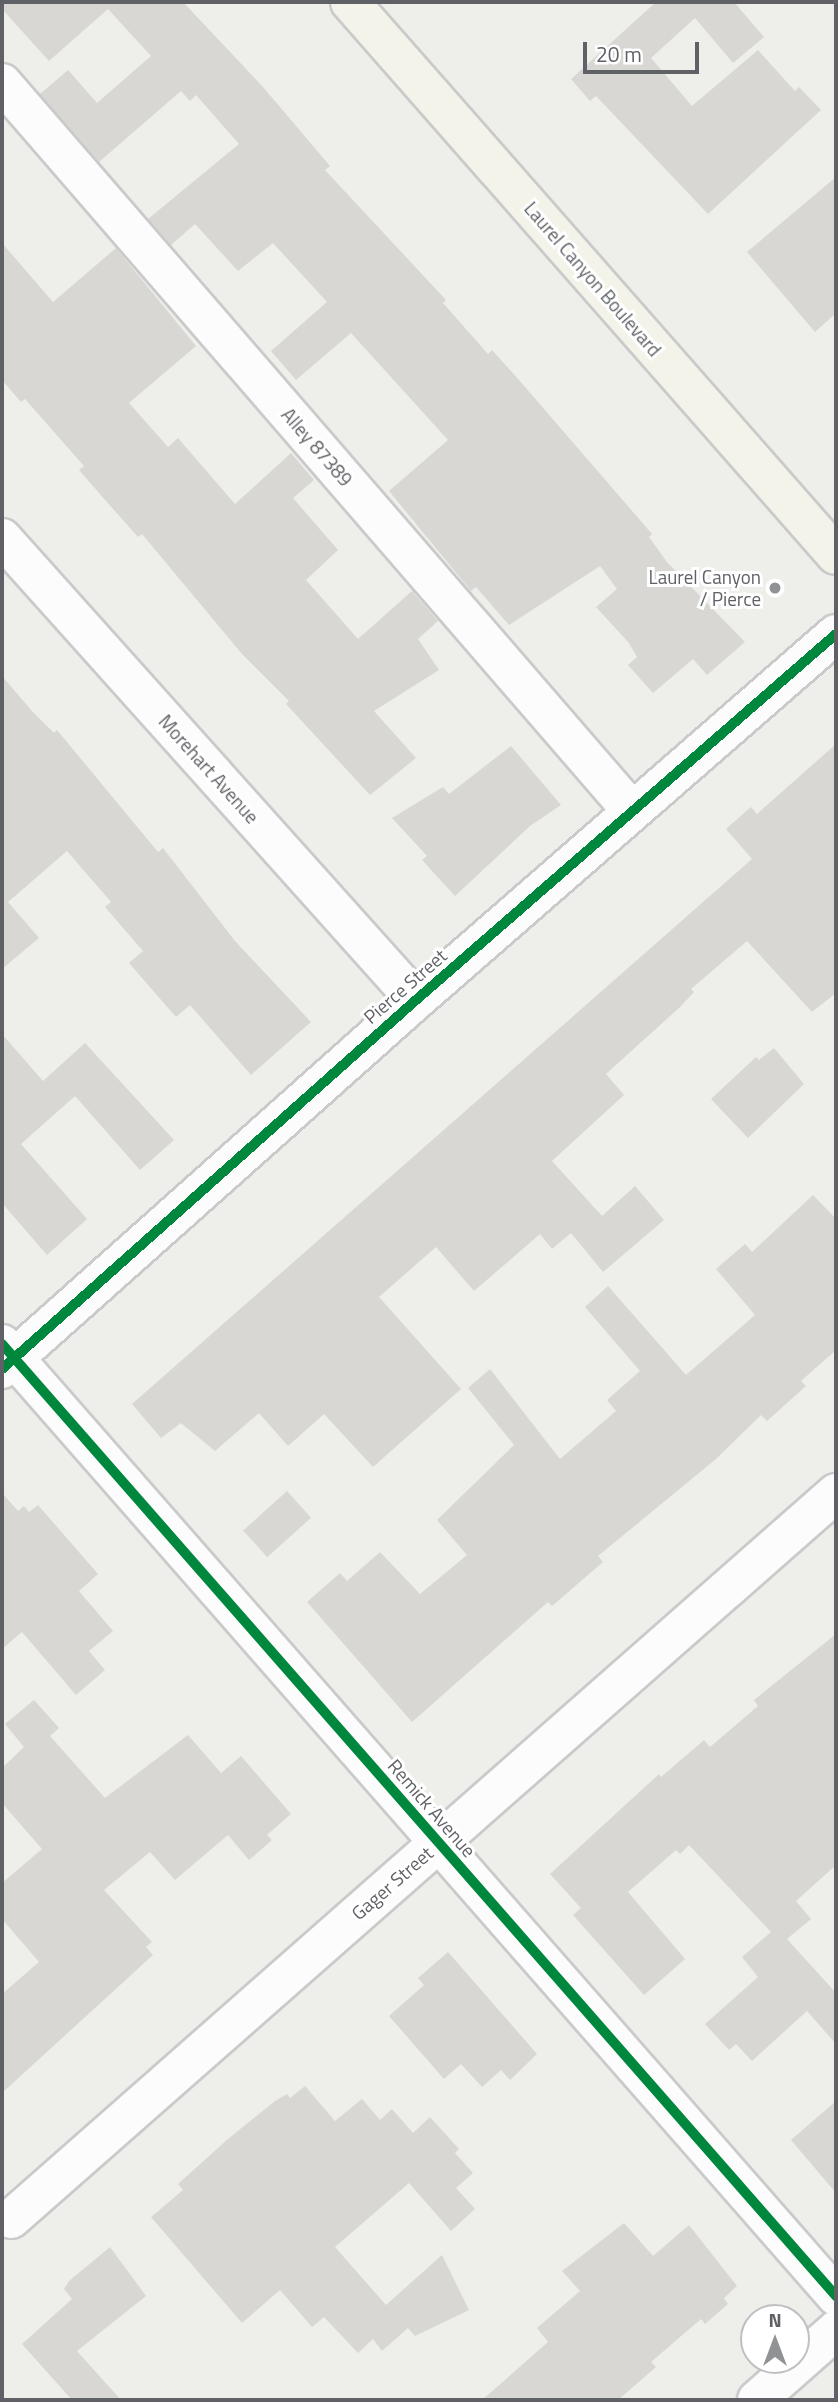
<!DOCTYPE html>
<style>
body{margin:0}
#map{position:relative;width:838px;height:2402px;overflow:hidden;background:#eeeeea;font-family:"Titillium Web",sans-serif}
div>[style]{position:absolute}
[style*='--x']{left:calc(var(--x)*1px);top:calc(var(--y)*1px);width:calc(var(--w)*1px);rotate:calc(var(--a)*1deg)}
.building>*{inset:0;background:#d8d7d4;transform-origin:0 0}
.roads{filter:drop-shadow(2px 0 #cacaca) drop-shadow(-2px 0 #cacaca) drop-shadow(0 2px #cacaca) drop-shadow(0 -2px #cacaca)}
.minor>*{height:38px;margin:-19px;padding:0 19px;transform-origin:19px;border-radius:19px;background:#fcfcfc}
.major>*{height:38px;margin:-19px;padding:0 19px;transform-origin:19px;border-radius:19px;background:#f3f3ea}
.cycleway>*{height:10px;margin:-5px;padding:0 5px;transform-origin:5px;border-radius:5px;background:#00873e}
.dots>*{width:19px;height:19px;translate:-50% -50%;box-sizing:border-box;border:4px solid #fff;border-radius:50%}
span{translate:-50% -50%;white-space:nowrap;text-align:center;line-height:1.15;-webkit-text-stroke:6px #fff;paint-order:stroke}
.street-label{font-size:19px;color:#5f6166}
.poi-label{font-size:19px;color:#5f6166}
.right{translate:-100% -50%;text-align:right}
.frame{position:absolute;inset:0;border:4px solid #5f6166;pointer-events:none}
.north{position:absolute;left:740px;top:2304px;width:70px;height:70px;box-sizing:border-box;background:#fff;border:2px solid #bfc0c2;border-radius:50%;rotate:0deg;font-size:19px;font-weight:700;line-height:28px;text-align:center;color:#5f6166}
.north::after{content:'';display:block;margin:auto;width:24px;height:32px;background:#919294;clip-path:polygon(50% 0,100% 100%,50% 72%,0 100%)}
.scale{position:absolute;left:583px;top:42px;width:116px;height:32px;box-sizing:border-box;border:4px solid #5f6166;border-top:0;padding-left:9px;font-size:21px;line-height:24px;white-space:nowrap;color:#5f6166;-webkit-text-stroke:5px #fff;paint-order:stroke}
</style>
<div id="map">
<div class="building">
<div style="clip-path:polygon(2px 2px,183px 2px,263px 87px,330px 166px,325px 170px,446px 300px,443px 303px,488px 354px,492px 350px,519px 380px,652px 534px,649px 537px,667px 562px,745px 642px,707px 675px,693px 659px,653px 693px,628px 665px,637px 657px,629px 643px,596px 607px,617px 589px,600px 566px,509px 625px,476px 587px,471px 591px,389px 491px,448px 440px,351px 333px,296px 380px,271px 351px,327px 302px,273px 243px,238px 271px,195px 224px,171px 245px,148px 219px,239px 144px,196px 95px,190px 101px,181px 91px,99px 162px,40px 94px,68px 70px,97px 103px,151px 56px,108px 9px,49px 61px,2px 9px)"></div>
<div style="clip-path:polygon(656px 2px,734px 2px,764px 37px,733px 63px,695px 18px,651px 58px,692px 106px,758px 50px,795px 91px,799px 87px,821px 110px,708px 214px,596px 96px,590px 101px,571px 79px)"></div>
<div style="clip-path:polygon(836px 177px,836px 313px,815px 332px,747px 252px)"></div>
<div style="clip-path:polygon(2px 243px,53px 302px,116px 248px,196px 346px,129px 403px,168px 447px,178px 438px,235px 504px,291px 453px,314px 480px,293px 498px,338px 550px,306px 580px,358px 639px,412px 591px,438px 621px,418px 639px,439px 670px,374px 711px,416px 758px,370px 795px,286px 704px,289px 701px,242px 654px,142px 534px,138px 537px,106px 501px,79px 470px,84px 466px,25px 399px,21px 402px,2px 380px)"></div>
<div style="clip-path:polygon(2px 676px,32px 711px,54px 733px,57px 730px,158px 852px,163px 848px,235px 941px,311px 1022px,251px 1075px,190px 1005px,176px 1017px,129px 963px,143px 951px,105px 907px,111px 902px,67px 851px,8px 902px,39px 938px,2px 969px)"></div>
<div style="clip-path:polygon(836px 744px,836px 993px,812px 1012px,747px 941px,691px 989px,694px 992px,680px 1007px,606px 1074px,624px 1095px,552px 1161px,602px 1216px,635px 1186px,664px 1220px,603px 1272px,571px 1233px,552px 1249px,540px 1234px,474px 1291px,436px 1247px,379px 1297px,461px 1389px,373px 1467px,324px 1414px,288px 1446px,259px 1413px,215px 1451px,181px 1423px,161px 1438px,132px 1404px,752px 859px,726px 829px,751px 807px,757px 814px)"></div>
<div style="clip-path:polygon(511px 746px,561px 805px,530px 826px,455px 896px,422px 860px,427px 856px,392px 818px,443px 787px,449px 794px)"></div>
<div style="clip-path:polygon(2px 1034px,43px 1081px,85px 1043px,174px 1140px,140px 1170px,75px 1096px,21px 1144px,87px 1219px,47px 1255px,2px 1203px)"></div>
<div style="clip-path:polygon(774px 1048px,804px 1084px,748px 1138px,711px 1099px,756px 1057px,759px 1060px)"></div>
<div style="clip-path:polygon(813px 1195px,836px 1219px,836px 1350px,801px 1381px,806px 1386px,767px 1421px,761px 1415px,716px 1459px,598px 1556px,603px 1562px,552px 1606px,548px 1602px,412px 1722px,307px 1602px,340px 1573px,347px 1581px,380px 1552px,420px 1594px,467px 1555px,437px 1520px,514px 1445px,468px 1388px,490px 1369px,560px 1459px,616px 1411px,607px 1400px,640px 1371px,585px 1307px,608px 1286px,686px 1375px,755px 1315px,716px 1269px,745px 1244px,752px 1252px)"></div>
<div style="left:287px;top:1491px;width:36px;height:59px;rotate:48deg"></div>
<div style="clip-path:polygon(2px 1493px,18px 1511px,24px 1506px,29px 1512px,38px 1505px,98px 1574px,79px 1591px,113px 1631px,89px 1651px,105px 1670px,76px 1695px,22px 1632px,2px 1649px)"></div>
<div style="clip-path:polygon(836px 1634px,836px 1865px,796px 1901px,811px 1919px,787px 1939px,836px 1993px,836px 2044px,807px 2011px,752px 2061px,736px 2044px,729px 2050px,705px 2024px,758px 1977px,742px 1957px,771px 1932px,689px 1845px,680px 1854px,676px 1850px,628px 1892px,685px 1959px,644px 1995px,573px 1915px,581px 1908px,550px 1874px,659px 1774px,661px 1777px,704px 1740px,710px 1747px,758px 1706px,754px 1700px)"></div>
<div style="clip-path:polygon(34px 1700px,59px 1728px,50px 1736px,105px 1798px,188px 1735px,221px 1773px,241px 1756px,291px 1814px,267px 1835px,272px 1840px,249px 1860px,228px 1835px,175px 1880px,150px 1852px,104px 1890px,152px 1942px,146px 1947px,153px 1955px,2px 2093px,2px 1994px,39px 1962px,2px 1919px,2px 1883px,42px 1849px,2px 1803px,2px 1768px,24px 1747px,5px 1724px)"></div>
<div style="clip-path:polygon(448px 1952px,537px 2054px,510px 2080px,501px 2070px,482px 2087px,461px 2064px,444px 2079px,389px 2016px,424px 1985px,418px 1978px)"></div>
<div style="clip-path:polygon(305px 2086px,335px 2121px,362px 2099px,380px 2120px,392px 2109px,413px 2133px,430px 2117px,459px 2149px,455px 2153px,473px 2173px,456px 2188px,475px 2209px,451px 2231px,409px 2183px,335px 2247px,386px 2305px,442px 2255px,469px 2310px,415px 2336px,408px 2328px,382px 2351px,373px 2339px,358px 2353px,324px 2317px,312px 2327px,280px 2290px,242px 2323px,151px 2217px,183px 2190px,178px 2184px,228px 2139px,275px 2101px,287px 2094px,290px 2098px)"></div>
<div style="clip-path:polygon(836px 2101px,836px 2193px,791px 2140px)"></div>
<div style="clip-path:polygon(624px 2223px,653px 2256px,689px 2225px,737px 2286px,724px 2298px,728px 2304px,705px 2324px,701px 2319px,651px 2362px,656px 2367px,618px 2400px,482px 2400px,548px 2342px,537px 2328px,580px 2291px,562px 2271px)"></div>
<div style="clip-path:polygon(110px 2247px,146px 2296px,77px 2351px,121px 2400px,72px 2400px,22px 2344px,72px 2299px,64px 2289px,69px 2281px)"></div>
</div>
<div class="roads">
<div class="minor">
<div style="--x:2;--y:83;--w:963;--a:49.13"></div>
<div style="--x:2;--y:538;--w:620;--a:48.14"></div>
<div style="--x:2;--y:1344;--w:1266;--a:48.78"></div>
<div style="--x:2;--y:1369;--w:555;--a:-41.71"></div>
<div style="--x:416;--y:1000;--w:557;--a:-41.07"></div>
<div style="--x:11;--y:2219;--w:1099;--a:-41.35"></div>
<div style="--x:757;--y:2400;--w:106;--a:-41.5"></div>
</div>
<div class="major">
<div style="--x:350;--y:2;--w:736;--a:48.69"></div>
</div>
</div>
<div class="cycleway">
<div style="--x:2;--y:1344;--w:1266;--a:48.78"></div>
<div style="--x:2;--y:1369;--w:555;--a:-41.71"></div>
<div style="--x:416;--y:1000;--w:557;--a:-41.07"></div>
</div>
<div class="dots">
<div style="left:775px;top:588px;background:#919294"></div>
</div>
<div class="street-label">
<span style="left:593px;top:279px;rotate:49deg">Laurel Canyon Boulevard</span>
<span style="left:317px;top:447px;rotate:49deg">Alley 87389</span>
<span style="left:209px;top:769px;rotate:48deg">Morehart Avenue</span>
<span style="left:405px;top:986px;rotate:-41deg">Pierce Street</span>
<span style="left:432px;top:1808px;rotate:49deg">Remick Avenue</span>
<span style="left:392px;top:1883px;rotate:-41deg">Gager Street</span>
</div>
<div class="poi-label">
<span class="right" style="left:761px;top:588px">Laurel Canyon<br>/ Pierce</span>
</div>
<div class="frame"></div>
<div class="north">N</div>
<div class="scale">20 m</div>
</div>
